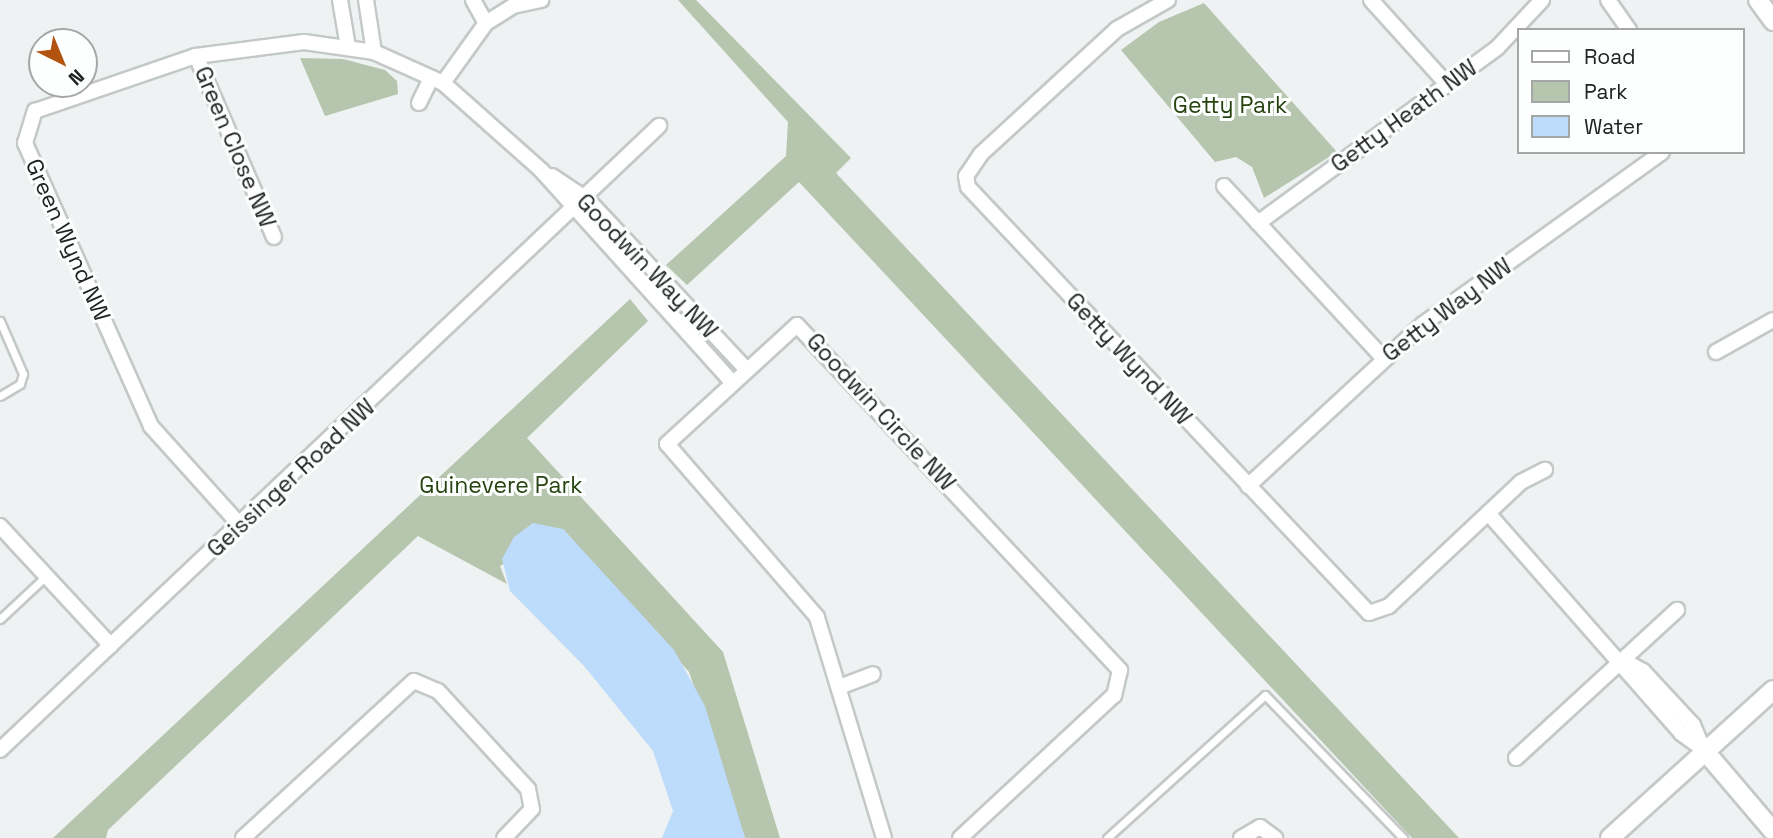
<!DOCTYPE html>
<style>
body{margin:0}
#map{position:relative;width:1773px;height:838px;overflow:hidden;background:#eef2f2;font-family:"Space Grotesk",sans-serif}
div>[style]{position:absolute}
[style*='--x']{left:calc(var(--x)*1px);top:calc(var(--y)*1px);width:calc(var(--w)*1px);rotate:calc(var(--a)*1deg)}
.green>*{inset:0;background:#b6c5ad}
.water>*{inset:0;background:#bddcfb}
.roads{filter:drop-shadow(2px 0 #c4c9c8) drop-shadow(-2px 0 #c4c9c8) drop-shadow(0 2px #c4c9c8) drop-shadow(0 -2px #c4c9c8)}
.service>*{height:7px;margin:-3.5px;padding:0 3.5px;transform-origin:3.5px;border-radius:3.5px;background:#fff}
.minor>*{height:14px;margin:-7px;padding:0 7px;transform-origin:7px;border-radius:7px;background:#fff}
.tertiary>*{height:18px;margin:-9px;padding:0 9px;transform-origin:9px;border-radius:9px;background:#fff}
span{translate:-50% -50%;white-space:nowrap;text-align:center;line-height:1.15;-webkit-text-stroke:6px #fdffff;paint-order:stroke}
.park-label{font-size:23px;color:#274310}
.street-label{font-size:23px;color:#202121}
.legend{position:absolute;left:1517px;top:28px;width:228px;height:126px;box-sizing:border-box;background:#fdffff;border:2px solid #a5a6a6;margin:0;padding:9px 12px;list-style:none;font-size:21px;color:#202121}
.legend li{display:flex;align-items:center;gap:14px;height:35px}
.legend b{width:35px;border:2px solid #a5a6a6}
.north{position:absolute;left:28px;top:28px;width:70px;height:70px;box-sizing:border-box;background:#fdffff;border:2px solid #a5a6a6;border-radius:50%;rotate:137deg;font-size:19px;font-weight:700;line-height:28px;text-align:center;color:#202121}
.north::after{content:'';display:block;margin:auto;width:24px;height:32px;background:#b35310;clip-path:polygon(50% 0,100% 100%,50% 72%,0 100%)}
</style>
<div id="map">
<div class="green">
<div style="clip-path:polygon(678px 0,696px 0,851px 158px,836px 173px,1459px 838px,1412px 838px,799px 182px,687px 285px,666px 265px,786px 156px,788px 122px)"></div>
<div style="clip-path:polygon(1204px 3px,1337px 152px,1264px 198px,1252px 167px,1236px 157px,1215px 162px,1121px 50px,1159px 22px)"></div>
<div style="clip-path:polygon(300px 58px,343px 59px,385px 70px,397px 81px,398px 94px,325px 116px)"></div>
<div style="clip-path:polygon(630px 299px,648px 321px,527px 438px,723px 652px,780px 838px,745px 838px,689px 672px,563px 529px,500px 566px,507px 584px,418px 536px,108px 830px,106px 838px,53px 838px)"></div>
</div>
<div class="water">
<div style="clip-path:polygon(533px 523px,563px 529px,674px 650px,705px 706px,745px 838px,662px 838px,673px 811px,653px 751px,584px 666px,510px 591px,502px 559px,514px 537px)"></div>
</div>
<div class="roads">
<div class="service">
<div style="--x:0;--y:321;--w:58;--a:66.5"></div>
<div style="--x:23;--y:374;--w:10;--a:107"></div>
<div style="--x:20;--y:384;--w:23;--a:149"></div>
<div style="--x:0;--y:619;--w:63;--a:-43.1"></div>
<div style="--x:1107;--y:838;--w:213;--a:-42.1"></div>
<div style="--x:1265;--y:695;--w:199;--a:46"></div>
</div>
<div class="minor">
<div style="--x:340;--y:0;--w:48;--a:80.3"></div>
<div style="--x:366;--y:0;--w:53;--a:81.3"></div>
<div style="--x:473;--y:0;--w:26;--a:61"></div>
<div style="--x:1168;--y:0;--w:59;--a:150.4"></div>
<div style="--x:1117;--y:29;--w:185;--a:137.4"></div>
<div style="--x:981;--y:154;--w:27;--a:124"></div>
<div style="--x:966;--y:176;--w:11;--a:80"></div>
<div style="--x:968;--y:187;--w:585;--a:46.73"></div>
<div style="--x:1369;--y:613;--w:21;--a:-19"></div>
<div style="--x:1389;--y:606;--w:181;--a:-43.2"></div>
<div style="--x:1521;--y:482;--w:27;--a:-27"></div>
<div style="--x:1371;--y:0;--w:113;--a:47.9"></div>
<div style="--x:1608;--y:0;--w:37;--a:55"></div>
<div style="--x:196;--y:56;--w:197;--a:66.7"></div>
<div style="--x:443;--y:83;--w:74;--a:-54.4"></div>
<div style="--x:486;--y:23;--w:32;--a:-32"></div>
<div style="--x:513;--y:6;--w:29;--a:-12"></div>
<div style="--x:419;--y:103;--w:28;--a:-64"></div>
<div style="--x:552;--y:176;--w:43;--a:33.7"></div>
<div style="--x:588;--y:200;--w:231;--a:46.9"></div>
<div style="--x:1224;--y:186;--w:234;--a:47.2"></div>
<div style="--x:1258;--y:223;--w:296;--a:-36.2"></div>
<div style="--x:1497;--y:48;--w:66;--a:-46.8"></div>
<div style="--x:1716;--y:352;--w:65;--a:-29.3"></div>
<div style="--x:1248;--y:486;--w:238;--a:-42.8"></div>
<div style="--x:1423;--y:324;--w:294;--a:-35.7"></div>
<div style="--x:1488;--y:513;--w:293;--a:48.7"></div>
<div style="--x:1681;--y:733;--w:29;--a:36"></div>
<div style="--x:240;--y:525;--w:133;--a:-132"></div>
<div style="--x:151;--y:426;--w:310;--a:-114"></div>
<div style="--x:25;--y:143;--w:34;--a:-73"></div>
<div style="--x:35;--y:111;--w:170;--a:-18.9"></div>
<div style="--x:196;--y:56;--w:109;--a:-7.4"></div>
<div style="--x:304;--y:42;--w:71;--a:8.1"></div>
<div style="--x:374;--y:52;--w:76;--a:24.2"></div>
<div style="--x:443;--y:83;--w:131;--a:41.6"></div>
<div style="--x:541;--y:170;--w:285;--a:48"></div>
<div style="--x:0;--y:526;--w:163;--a:47.2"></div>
<div style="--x:1623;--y:660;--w:23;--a:29"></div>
<div style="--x:1643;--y:671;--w:74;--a:47.2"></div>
<div style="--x:1693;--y:725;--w:25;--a:67"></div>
<div style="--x:842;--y:686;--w:33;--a:-21"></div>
<div style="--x:0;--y:750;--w:908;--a:-43.44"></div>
<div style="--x:1516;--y:758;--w:219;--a:-42.6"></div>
<div style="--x:243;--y:838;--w:232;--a:-42.6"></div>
<div style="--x:414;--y:681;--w:26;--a:23"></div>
<div style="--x:438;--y:691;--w:133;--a:47.4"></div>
<div style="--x:528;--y:789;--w:20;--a:79"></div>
<div style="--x:532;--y:809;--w:40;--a:134"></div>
<div style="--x:884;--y:838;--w:231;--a:-106.9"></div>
<div style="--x:817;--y:617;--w:229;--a:-130.9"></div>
<div style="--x:667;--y:444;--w:176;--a:-42.5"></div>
<div style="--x:797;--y:325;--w:473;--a:46.9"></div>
<div style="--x:1120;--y:670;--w:26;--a:103"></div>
<div style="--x:1114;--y:695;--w:210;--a:137.1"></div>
<div style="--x:1241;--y:838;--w:22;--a:-30"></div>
<div style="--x:1260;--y:827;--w:19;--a:36"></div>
</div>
<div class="tertiary">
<div style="--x:1758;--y:0;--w:26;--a:54"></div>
<div style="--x:1704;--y:750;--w:106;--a:49.6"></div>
<div style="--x:1610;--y:838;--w:220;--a:-42.2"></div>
</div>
</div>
<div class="park-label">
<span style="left:1230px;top:105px">Getty Park</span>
<span style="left:501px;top:485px">Guinevere Park</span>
</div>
<div class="street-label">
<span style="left:1404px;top:116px;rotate:-36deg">Getty Heath NW</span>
<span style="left:235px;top:147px;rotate:67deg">Green Close NW</span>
<span style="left:68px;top:240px;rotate:66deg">Green Wynd NW</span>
<span style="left:647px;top:266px;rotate:46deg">Goodwin Way NW</span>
<span style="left:1447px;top:310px;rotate:-37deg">Getty Way NW</span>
<span style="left:1129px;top:359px;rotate:47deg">Getty Wynd NW</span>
<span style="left:881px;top:412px;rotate:47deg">Goodwin Circle NW</span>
<span style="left:291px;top:478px;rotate:-43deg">Geissinger Road NW</span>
</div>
<ul class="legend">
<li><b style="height:9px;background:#fff"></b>Road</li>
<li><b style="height:19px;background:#b6c5ad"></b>Park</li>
<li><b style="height:19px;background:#bddcfb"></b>Water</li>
</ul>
<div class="north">N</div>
</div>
